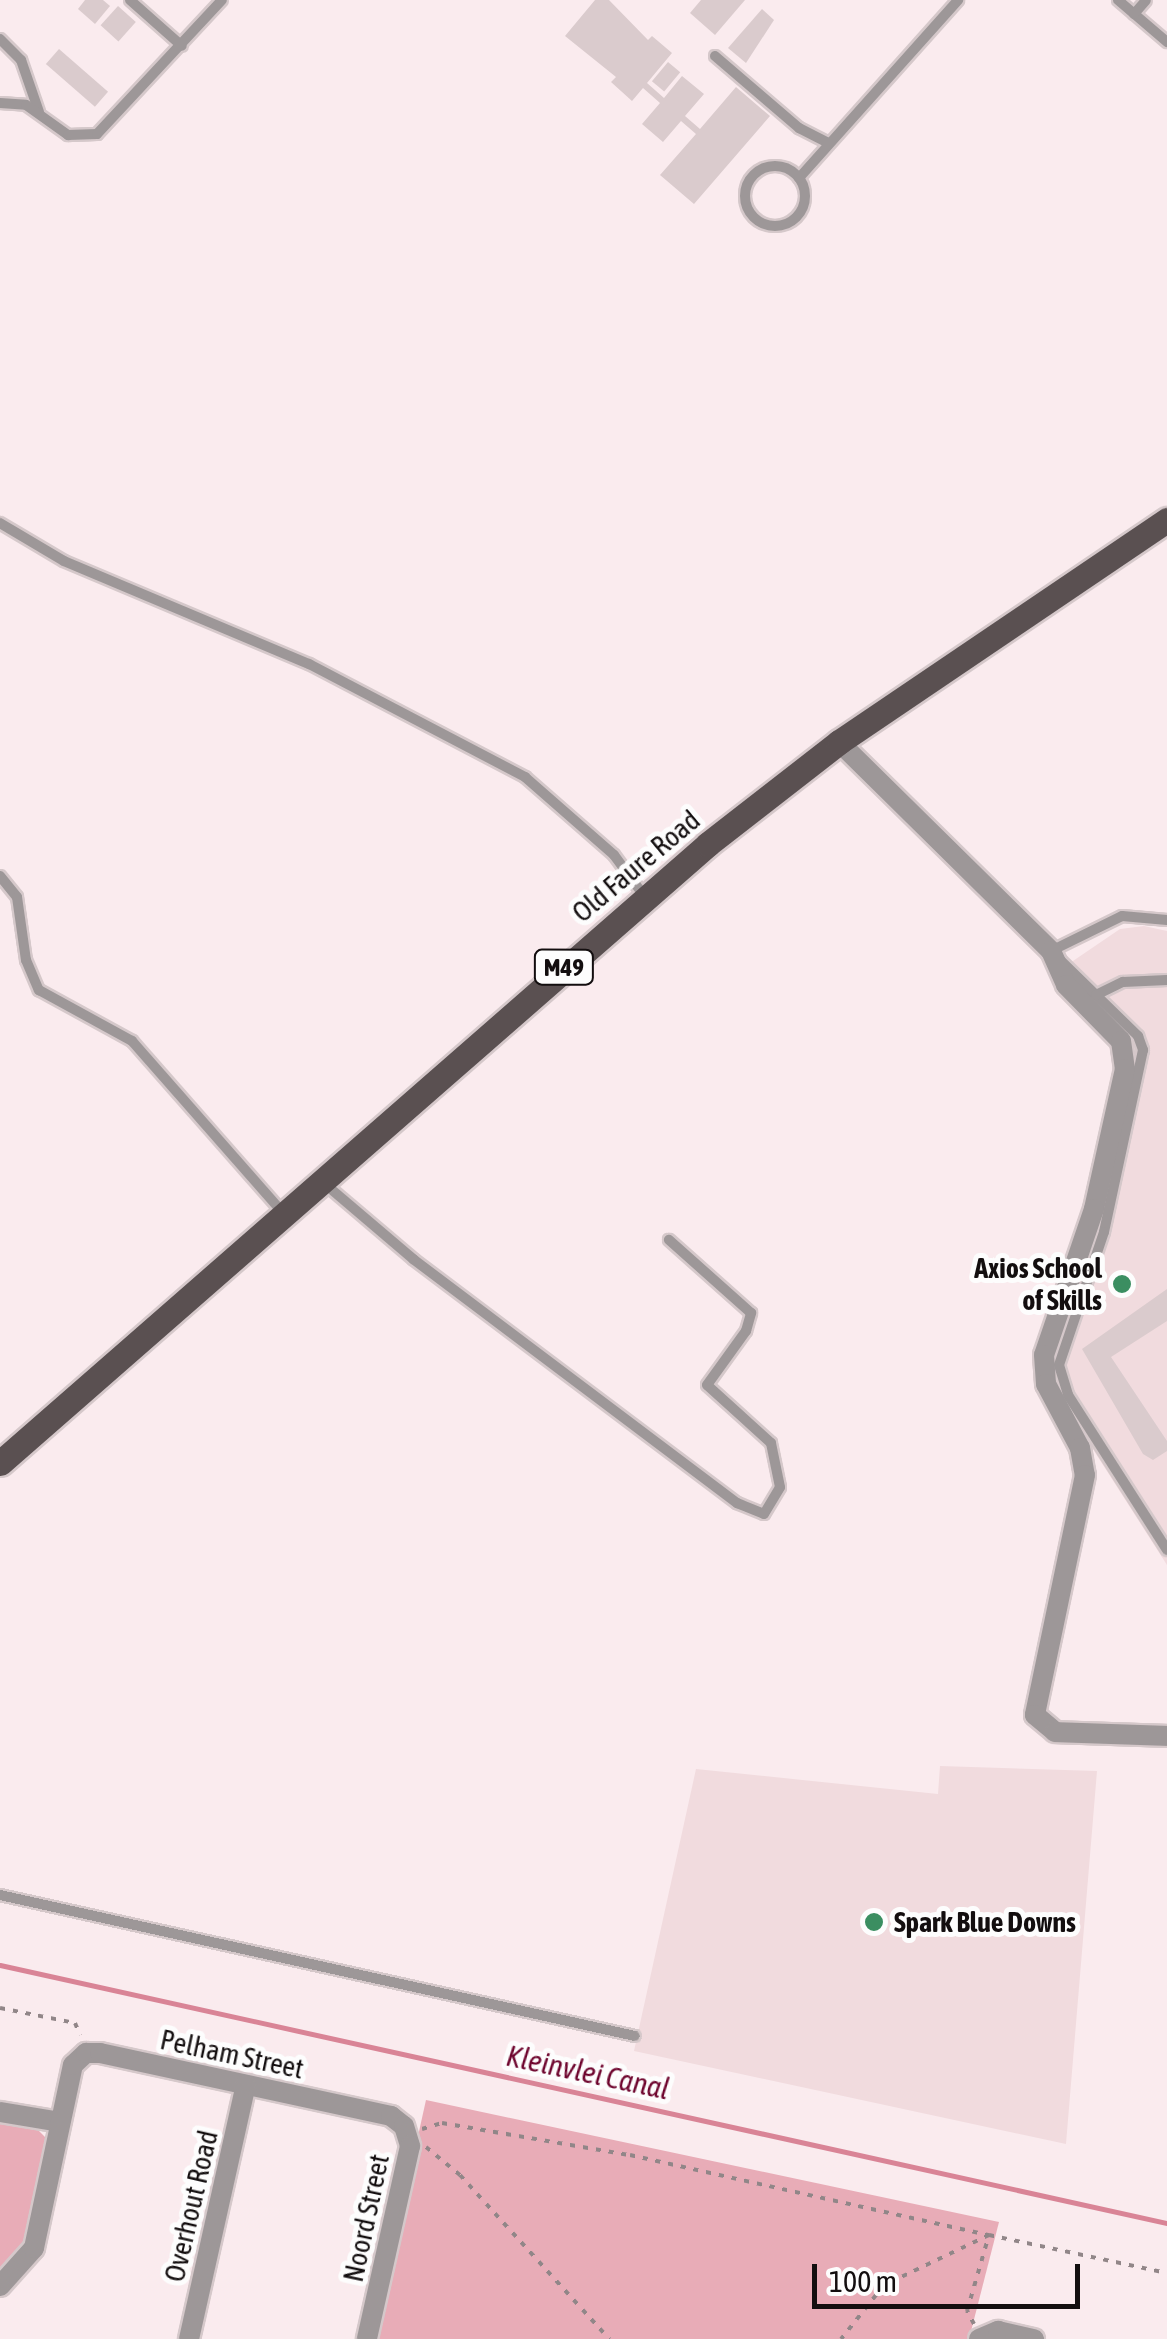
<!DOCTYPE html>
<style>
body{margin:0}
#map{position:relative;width:1167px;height:2339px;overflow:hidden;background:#faebee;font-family:"Asap Condensed",sans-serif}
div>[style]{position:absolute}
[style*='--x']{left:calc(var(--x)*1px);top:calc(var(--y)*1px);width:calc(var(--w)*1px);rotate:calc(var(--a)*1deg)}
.built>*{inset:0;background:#f1dbde}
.green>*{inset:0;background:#e8acb7}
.stream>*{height:5px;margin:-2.5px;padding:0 2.5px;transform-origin:2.5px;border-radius:2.5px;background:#d98496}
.building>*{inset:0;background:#dacbcd;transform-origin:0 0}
.path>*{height:4px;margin-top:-2px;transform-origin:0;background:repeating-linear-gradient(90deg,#918688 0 5px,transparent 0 13px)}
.roads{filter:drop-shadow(2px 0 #d5c8ca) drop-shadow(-2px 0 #d5c8ca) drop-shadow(0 2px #d5c8ca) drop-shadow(0 -2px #d5c8ca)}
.service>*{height:10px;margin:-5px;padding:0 5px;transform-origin:5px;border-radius:5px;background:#9d9798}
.service>.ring{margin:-5px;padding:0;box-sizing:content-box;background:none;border:10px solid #9d9798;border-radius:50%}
.minor>*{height:20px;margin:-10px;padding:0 10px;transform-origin:10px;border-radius:10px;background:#9d9798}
.primary>*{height:25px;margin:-12.5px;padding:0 12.5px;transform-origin:12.5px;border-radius:12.5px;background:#5a5051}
.dots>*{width:28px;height:28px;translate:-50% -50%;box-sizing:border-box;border:5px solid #fdfdfd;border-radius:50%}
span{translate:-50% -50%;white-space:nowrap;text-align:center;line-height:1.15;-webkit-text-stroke:10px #fdfdfd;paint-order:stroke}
.shield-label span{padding:2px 8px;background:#fdfdfd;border:2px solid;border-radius:8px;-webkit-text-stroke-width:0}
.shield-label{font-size:25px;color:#130e0f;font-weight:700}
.street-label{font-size:28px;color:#130e0f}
.poi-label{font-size:28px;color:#130e0f;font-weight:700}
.right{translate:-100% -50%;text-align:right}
.left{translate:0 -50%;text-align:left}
.water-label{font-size:30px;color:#6e052e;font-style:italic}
.scale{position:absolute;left:812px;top:2264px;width:268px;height:45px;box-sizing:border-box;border:5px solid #130e0f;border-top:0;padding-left:12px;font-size:30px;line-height:35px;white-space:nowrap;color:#130e0f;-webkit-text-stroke:8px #fdfdfd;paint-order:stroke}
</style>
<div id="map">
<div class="built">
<div style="clip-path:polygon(1144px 926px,1167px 931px,1167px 1565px,1064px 1404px,1052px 1362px,1098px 1229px,1135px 1052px,1070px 979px,1070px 963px,1120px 929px)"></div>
<div style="clip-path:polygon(940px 1766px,1097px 1771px,1066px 2144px,634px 2051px,696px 1769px,938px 1794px)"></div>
</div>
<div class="green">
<div style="clip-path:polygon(426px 2100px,999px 2222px,969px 2339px,373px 2339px)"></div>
<div style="clip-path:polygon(0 2119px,35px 2127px,47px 2139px,27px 2245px,0 2278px)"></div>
</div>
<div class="stream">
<div style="--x:0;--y:1965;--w:1195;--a:12.47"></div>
</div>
<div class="building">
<div style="clip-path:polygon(85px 0,103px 0,110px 6px,95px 24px,78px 9px)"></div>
<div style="clip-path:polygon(595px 0,609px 0,648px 40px,652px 36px,672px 53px,647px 83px,664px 98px,682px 76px,704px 94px,685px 116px,700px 129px,736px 87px,770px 116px,694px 204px,660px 175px,696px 134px,681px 121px,663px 142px,642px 124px,660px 103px,643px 88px,632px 101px,611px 82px,616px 77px,565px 36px)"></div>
<div style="clip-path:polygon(701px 0,745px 0,715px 35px,690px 13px)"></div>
<div style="left:118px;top:6px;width:24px;height:26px;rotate:42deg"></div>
<div style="clip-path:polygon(762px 9px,774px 20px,746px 63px,728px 48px)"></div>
<div style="left:59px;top:49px;width:65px;height:20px;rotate:41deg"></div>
<div style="left:668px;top:62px;width:16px;height:25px;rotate:40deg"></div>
<div style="clip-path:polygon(1167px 1289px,1167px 1321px,1111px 1357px,1167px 1441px,1167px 1451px,1153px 1460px,1143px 1454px,1082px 1349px)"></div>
</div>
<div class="path">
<div style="--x:0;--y:2008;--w:76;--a:11.3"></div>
<div style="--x:75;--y:2023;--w:13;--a:67"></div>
<div style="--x:422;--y:2129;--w:21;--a:-17"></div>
<div style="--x:442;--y:2123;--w:191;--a:9.7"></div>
<div style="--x:630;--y:2155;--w:368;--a:12.6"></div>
<div style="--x:989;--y:2235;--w:116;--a:154.5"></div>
<div style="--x:884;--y:2285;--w:69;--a:128.5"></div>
<div style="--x:426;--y:2147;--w:44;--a:39.5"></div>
<div style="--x:460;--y:2175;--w:222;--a:47.7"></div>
<div style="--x:974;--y:2324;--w:15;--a:-118"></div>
<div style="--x:967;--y:2311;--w:79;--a:-73.9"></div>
<div style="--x:989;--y:2235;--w:182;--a:12.1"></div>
</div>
<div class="roads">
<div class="service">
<div style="--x:130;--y:0;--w:69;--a:41.5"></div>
<div style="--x:1118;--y:0;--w:65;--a:40.6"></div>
<div style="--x:1134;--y:14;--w:18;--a:-49"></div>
<div style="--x:0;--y:39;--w:30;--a:45"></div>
<div style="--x:21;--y:60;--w:55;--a:70.9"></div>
<div style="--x:715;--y:56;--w:111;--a:40.6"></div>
<div style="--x:799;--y:128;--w:33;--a:27"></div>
<div style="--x:0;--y:103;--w:26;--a:4"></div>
<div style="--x:26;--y:105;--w:52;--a:35.5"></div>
<div style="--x:68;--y:135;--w:29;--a:-2"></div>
<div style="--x:97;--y:134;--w:183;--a:-47"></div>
<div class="ring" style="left:745px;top:166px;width:50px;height:50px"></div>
<div style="--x:799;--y:178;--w:239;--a:-48.2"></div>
<div style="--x:0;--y:523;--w:74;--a:30.7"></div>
<div style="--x:64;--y:561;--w:266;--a:22.8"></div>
<div style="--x:309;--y:664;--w:244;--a:27.6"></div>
<div style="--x:525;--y:777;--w:118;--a:41.2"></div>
<div style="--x:614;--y:855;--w:52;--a:53.6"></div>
<div style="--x:0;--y:876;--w:27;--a:51"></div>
<div style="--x:17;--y:897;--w:64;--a:81.9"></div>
<div style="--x:26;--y:960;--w:33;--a:67"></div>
<div style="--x:39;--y:990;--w:106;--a:28.7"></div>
<div style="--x:132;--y:1041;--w:227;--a:48.7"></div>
<div style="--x:1167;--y:920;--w:45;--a:-174.9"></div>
<div style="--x:1122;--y:916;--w:79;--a:153.8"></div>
<div style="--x:1051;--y:951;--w:122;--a:44.3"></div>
<div style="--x:1138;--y:1036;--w:15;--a:70"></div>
<div style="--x:1143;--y:1050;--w:186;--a:102.1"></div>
<div style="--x:1104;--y:1232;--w:140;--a:108.7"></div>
<div style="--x:1059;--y:1365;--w:31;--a:73"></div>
<div style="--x:1068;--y:1395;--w:184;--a:57.4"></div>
<div style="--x:1096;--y:995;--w:30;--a:-26"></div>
<div style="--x:1123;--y:982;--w:44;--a:-2.6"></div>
<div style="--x:325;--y:1184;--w:116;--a:40.4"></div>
<div style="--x:413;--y:1259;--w:406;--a:37"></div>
<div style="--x:737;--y:1503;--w:29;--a:22"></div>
<div style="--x:764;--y:1514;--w:31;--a:-59"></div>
<div style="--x:780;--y:1487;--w:45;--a:-101.6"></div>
<div style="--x:771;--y:1443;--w:86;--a:-137.8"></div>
<div style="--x:707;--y:1385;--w:67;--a:-54.2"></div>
<div style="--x:746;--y:1331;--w:19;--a:-74"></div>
<div style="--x:751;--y:1313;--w:110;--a:-138.3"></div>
<div style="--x:0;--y:1895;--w:650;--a:12.52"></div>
</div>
<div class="minor">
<div style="--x:839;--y:742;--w:298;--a:44.6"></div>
<div style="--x:1051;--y:951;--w:37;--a:66"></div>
<div style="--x:1066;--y:985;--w:78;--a:45.5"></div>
<div style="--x:1121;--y:1041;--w:28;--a:82"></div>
<div style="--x:1125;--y:1069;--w:143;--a:102.5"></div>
<div style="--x:1094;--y:1209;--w:154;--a:108.9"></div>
<div style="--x:1044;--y:1355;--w:29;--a:86"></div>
<div style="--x:1046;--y:1384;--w:72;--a:62"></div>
<div style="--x:1080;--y:1448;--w:27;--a:80"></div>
<div style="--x:1085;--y:1475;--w:245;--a:101.8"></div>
<div style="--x:1035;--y:1715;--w:26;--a:40"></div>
<div style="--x:1055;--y:1732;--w:112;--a:2"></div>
<div style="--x:0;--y:2112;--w:61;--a:9.5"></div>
<div style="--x:0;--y:2286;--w:51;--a:-48.2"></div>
<div style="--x:34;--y:2248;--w:187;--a:-78"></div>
<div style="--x:73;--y:2065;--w:18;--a:-43"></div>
<div style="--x:86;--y:2053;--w:14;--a:0"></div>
<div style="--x:100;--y:2053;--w:298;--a:12.2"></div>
<div style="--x:391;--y:2116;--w:16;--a:38"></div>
<div style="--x:404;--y:2126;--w:21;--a:73"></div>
<div style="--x:410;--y:2146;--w:198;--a:102.6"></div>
<div style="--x:189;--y:2339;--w:260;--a:-77.4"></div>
<div style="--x:979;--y:2339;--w:21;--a:-23"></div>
<div style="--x:998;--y:2331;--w:37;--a:13"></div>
</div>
<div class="primary">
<div style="--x:0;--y:1463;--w:940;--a:-41.16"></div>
<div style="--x:708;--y:844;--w:166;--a:-37.9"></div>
<div style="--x:839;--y:742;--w:396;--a:-34.1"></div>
</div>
</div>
<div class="dots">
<div style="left:1122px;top:1284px;background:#3b8e61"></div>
<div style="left:874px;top:1922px;background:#3b8e61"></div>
</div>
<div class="shield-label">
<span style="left:564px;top:967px">M49</span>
</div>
<div class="street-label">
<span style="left:636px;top:866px;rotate:-40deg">Old Faure Road</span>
<span style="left:232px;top:2054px;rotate:12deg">Pelham Street</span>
<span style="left:191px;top:2206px;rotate:-77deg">Overhout Road</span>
<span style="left:366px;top:2218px;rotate:-78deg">Noord Street</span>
</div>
<div class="poi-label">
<span class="right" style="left:1102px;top:1284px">Axios School<br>of Skills</span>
<span class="left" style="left:894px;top:1922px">Spark Blue Downs</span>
</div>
<div class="water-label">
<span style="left:588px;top:2072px;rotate:12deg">Kleinvlei Canal</span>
</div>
<div class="scale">100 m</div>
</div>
